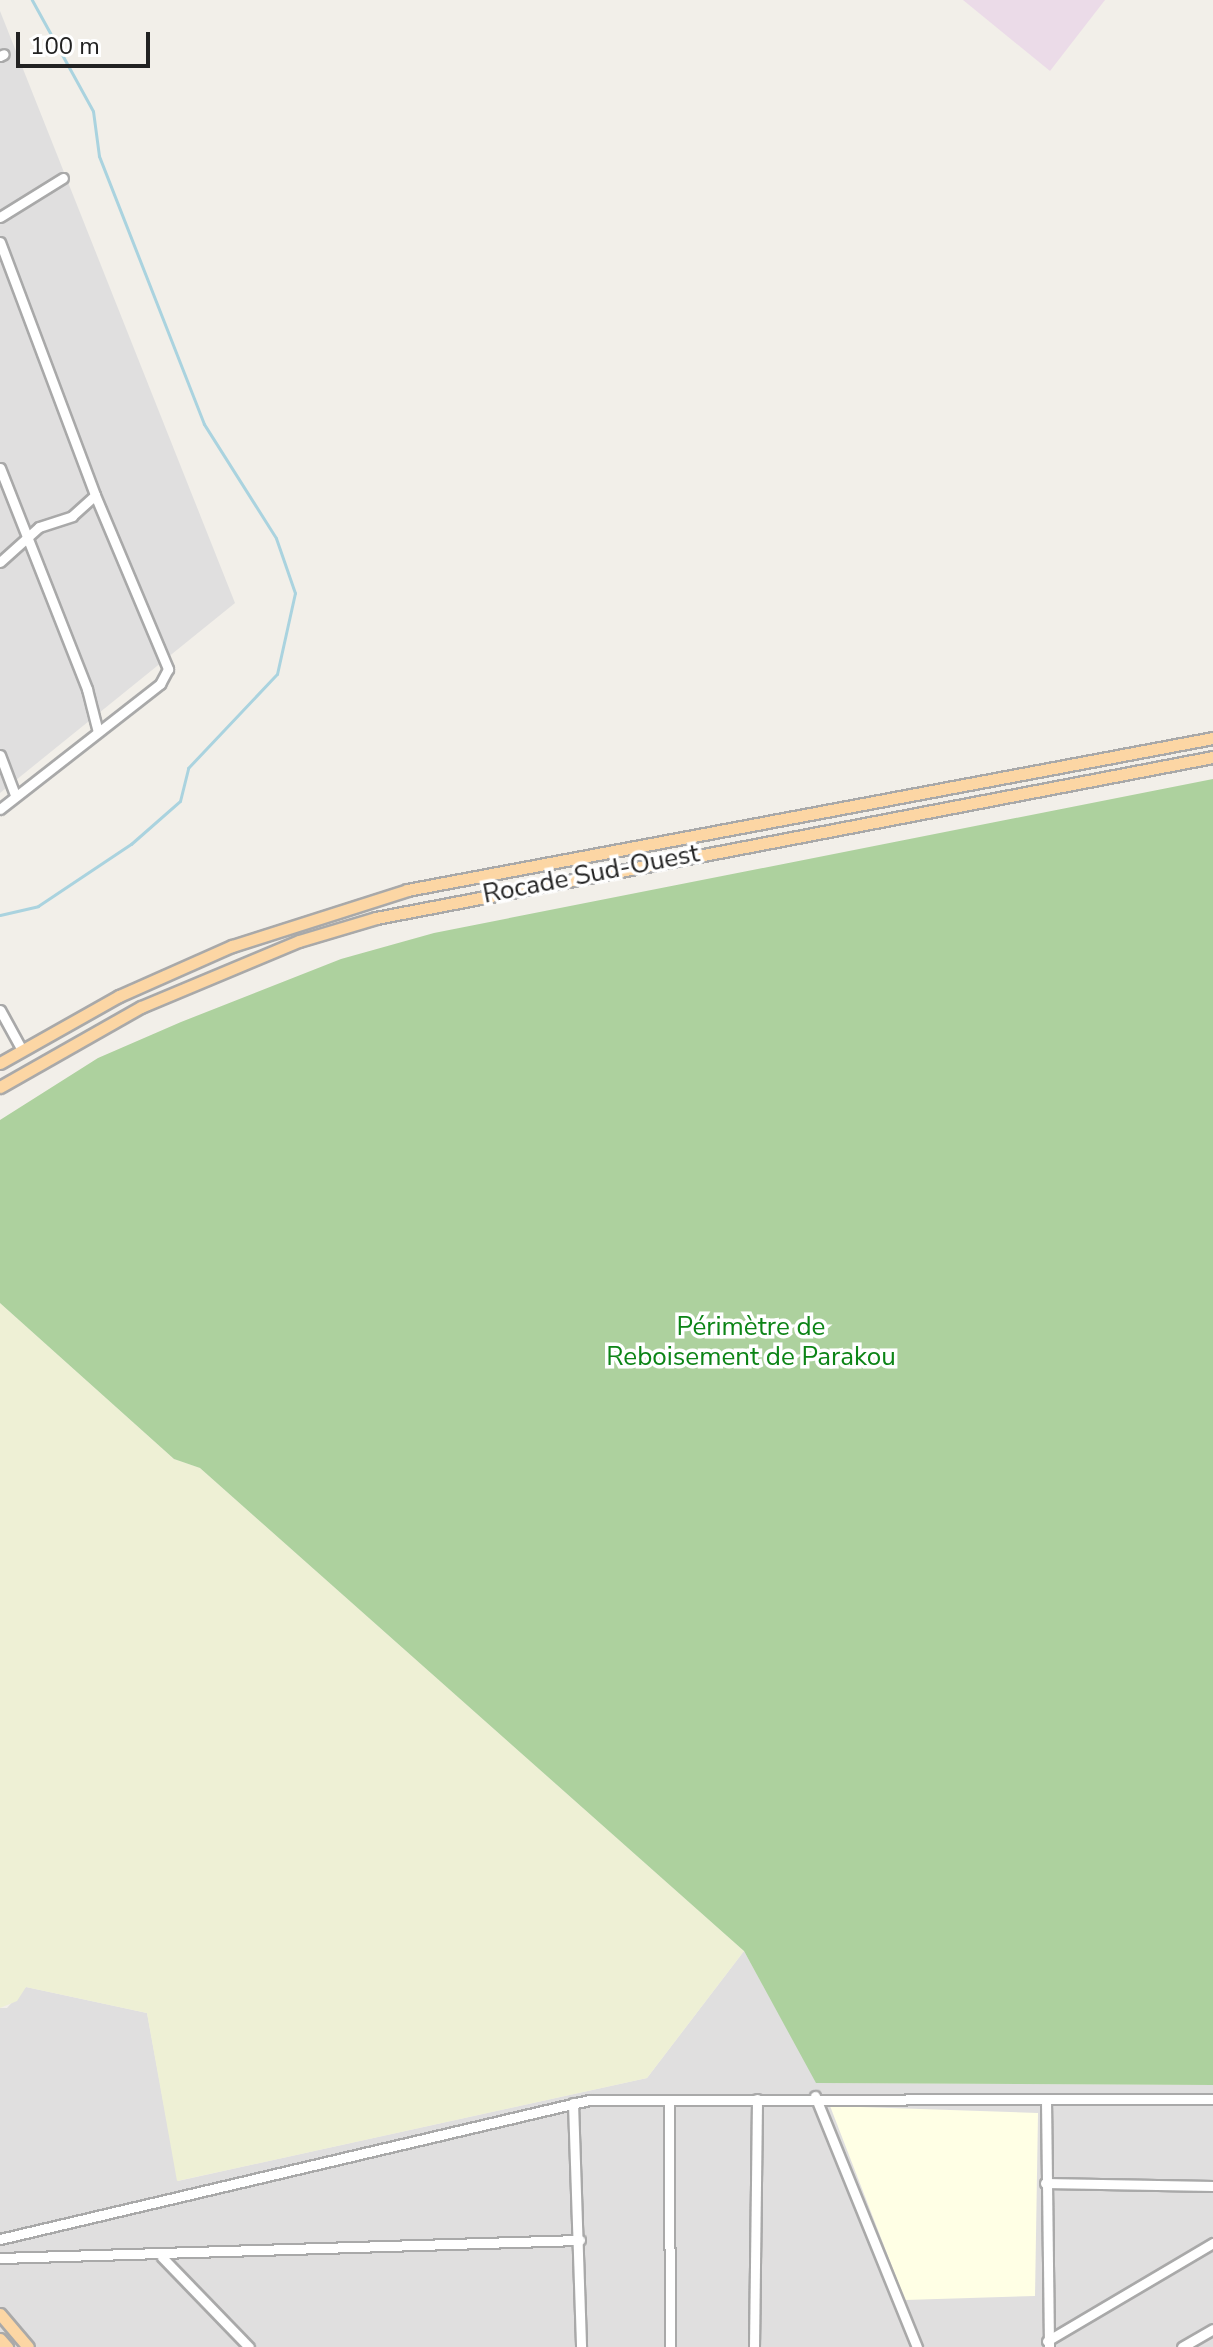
<!DOCTYPE html>
<meta charset="utf-8">
<style>
body{margin:0}
#map{position:relative;width:1213px;height:2347px;overflow:hidden;background:#f2efe9;font-family:"Nunito Sans",sans-serif}
div>[style]{position:absolute}
[style*='--x']{left:calc(var(--x)*1px);top:calc(var(--y)*1px);width:calc(var(--w)*1px);rotate:calc(var(--a)*1deg)}
.residential>*{inset:0;background:#e0dfdf}
.industrial>*{inset:0;background:#ebdbe8}
.education>*{inset:0;background:#ffffe5}
.farmland>*{inset:0;background:#eef0d5}
.forest>*{inset:0;background:#add19e}
.stream>*{height:3px;margin:-1.5px;padding:0 1.5px;transform-origin:1.5px;border-radius:1.5px;background:#aad3df}
.roads{filter:drop-shadow(2px 0 #a9a9a9) drop-shadow(-2px 0 #a9a9a9) drop-shadow(0 2px #a9a9a9) drop-shadow(0 -2px #a9a9a9)}
.minor>*{height:9px;margin:-4.5px;padding:0 4.5px;transform-origin:4.5px;border-radius:4.5px;background:#fff}
.major>*{height:11px;margin:-5.5px;padding:0 5.5px;transform-origin:5.5px;border-radius:5.5px;background:#fcd6a4}
span{translate:-50% -50%;white-space:nowrap;text-align:center;line-height:1.15;-webkit-text-stroke:7px #fff;paint-order:stroke}
.street-label{font-size:26px;color:#222}
.park-label{font-size:26px;color:#0c8416}
.scale{position:absolute;left:16px;top:32px;width:134px;height:36px;box-sizing:border-box;border:4px solid #222;border-top:0;padding-left:10px;font-size:24px;line-height:28px;white-space:nowrap;color:#222;-webkit-text-stroke:6px #fff;paint-order:stroke}
</style>
<div id="map">
<div class="residential">
<div style="clip-path:polygon(0 11px,235px 603px,0 793px)"></div>
<div style="clip-path:polygon(744px 1951px,817px 2083px,1213px 2085px,1213px 2347px,0 2347px,0 2008px,7px 2008px,26px 1987px,147px 2013px,178px 2181px,647px 2078px)"></div>
</div>
<div class="industrial">
<div style="clip-path:polygon(963px 0,1105px 0,1050px 71px)"></div>
</div>
<div class="education">
<div style="clip-path:polygon(830px 2106px,1038px 2113px,1035px 2296px,905px 2300px)"></div>
</div>
<div class="farmland">
<div style="clip-path:polygon(0 1303px,174px 1459px,200px 1468px,744px 1951px,647px 2078px,177px 2181px,147px 2013px,26px 1987px,17px 2001px,0 2008px)"></div>
</div>
<div class="forest">
<div style="clip-path:polygon(1213px 779px,1213px 2085px,816px 2083px,744px 1951px,200px 1468px,174px 1459px,0 1303px,0 1120px,98px 1058px,181px 1022px,341px 959px,434px 933px)"></div>
</div>
<div class="stream">
<div style="--x:0;--y:915;--w:39;--a:-13"></div>
<div style="--x:38;--y:906;--w:112;--a:-33.7"></div>
<div style="--x:131;--y:844;--w:65;--a:-41.3"></div>
<div style="--x:180;--y:801;--w:34;--a:-76"></div>
<div style="--x:188;--y:768;--w:129;--a:-46.6"></div>
<div style="--x:277;--y:674;--w:83;--a:-77.5"></div>
<div style="--x:295;--y:593;--w:58;--a:-109.1"></div>
<div style="--x:276;--y:538;--w:135;--a:-122.3"></div>
<div style="--x:204;--y:424;--w:288;--a:-111.4"></div>
<div style="--x:99;--y:156;--w:45;--a:-97.6"></div>
<div style="--x:93;--y:111;--w:127;--a:-118.8"></div>
</div>
<div class="roads">
<div class="minor">
<div style="--x:0;--y:56;--w:4;--a:-27"></div>
<div style="--x:0;--y:217;--w:74;--a:-31.8"></div>
<div style="--x:0;--y:242;--w:270;--a:69.4"></div>
<div style="--x:95;--y:495;--w:189;--a:67.2"></div>
<div style="--x:168;--y:669;--w:17;--a:118"></div>
<div style="--x:160;--y:684;--w:203;--a:142"></div>
<div style="--x:0;--y:468;--w:238;--a:68.5"></div>
<div style="--x:87;--y:689;--w:44;--a:75.7"></div>
<div style="--x:0;--y:562;--w:52;--a:-41.9"></div>
<div style="--x:39;--y:527;--w:35;--a:-18"></div>
<div style="--x:72;--y:516;--w:31;--a:-42"></div>
<div style="--x:0;--y:755;--w:43;--a:69.4"></div>
<div style="--x:0;--y:1010;--w:46;--a:61.2"></div>
<div style="--x:815;--y:2096;--w:271;--a:67.9"></div>
<div style="--x:669;--y:2100;--w:247;--a:89.8"></div>
<div style="--x:1046;--y:2100;--w:247;--a:89.3"></div>
<div style="--x:573;--y:2103;--w:244;--a:88.1"></div>
<div style="--x:1045;--y:2183;--w:168;--a:1"></div>
<div style="--x:0;--y:2239;--w:605;--a:-13.28"></div>
<div style="--x:589;--y:2100;--w:624;--a:-0.09"></div>
<div style="--x:162;--y:2257;--w:125;--a:46"></div>
<div style="--x:0;--y:2258;--w:580;--a:-1.78"></div>
<div style="--x:1047;--y:2341;--w:193;--a:-30.6"></div>
<div style="--x:754;--y:2347;--w:248;--a:-89.3"></div>
<div style="--x:1182;--y:2347;--w:36;--a:-30"></div>
</div>
<div class="major">
<div style="--x:0;--y:1063;--w:137;--a:-29.4"></div>
<div style="--x:119;--y:996;--w:124;--a:-23.9"></div>
<div style="--x:232;--y:946;--w:184;--a:-17.7"></div>
<div style="--x:407;--y:890;--w:820;--a:-10.68"></div>
<div style="--x:0;--y:1087;--w:162;--a:-29.6"></div>
<div style="--x:141;--y:1007;--w:171;--a:-22.7"></div>
<div style="--x:299;--y:941;--w:80;--a:-16.6"></div>
<div style="--x:376;--y:918;--w:852;--a:-10.89"></div>
<div style="--x:0;--y:2314;--w:43;--a:49.7"></div>
<div style="--x:0;--y:2339;--w:11;--a:49"></div>
</div>
</div>
<div class="street-label">
<span style="left:591px;top:874px;rotate:-11deg">Rocade Sud-Ouest</span>
</div>
<div class="park-label">
<span style="left:751px;top:1342px">Périmètre de<br>Reboisement de Parakou</span>
</div>
<div class="scale">100 m</div>
</div>
